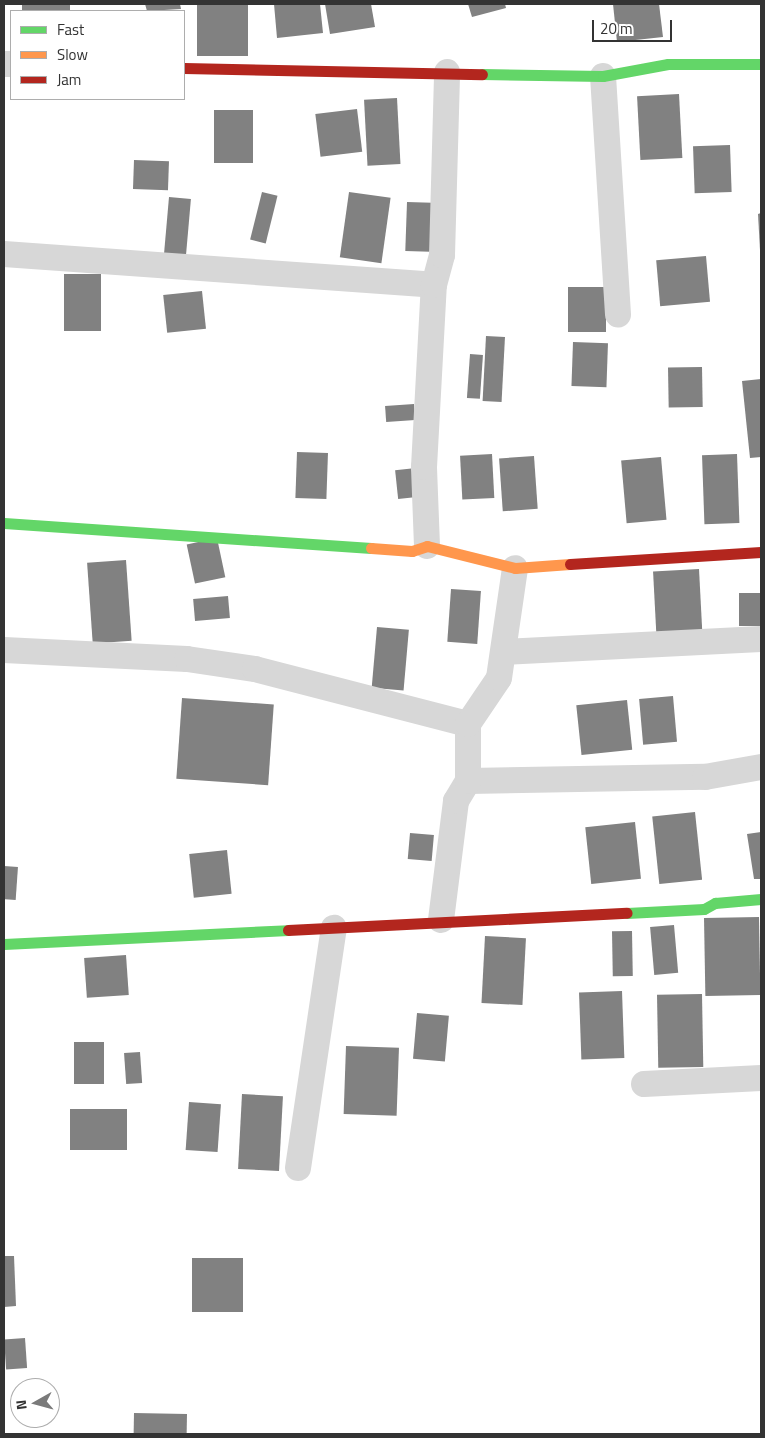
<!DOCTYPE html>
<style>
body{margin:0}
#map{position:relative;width:765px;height:1438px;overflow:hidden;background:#fff;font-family:"Titillium Web",sans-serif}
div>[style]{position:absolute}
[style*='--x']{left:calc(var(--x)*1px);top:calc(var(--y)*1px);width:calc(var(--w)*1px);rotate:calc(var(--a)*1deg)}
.building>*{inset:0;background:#818181;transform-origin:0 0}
.street>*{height:26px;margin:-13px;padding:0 13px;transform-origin:13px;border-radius:13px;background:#d7d7d7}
.fast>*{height:11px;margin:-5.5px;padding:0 5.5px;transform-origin:5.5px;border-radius:5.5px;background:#63d668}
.slow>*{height:11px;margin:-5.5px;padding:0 5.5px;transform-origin:5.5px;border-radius:5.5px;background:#ff974d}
.jam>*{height:11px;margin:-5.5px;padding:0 5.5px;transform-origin:5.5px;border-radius:5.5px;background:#b3261e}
span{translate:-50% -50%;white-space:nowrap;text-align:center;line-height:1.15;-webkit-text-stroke:5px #fff;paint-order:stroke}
.frame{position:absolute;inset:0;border:5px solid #333;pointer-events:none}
.legend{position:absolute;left:10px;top:10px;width:175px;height:90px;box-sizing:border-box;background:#fff;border:1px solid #adadad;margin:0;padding:6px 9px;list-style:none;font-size:15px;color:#333}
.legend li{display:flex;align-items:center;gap:10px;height:25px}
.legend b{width:25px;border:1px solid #adadad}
.north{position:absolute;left:10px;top:1378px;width:50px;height:50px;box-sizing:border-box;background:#fff;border:1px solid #adadad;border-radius:50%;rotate:263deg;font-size:14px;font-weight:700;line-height:20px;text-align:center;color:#333}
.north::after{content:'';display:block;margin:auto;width:18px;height:22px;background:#7a7a7a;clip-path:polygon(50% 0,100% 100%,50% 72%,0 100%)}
.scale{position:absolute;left:592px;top:20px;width:80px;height:22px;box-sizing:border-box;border:2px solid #333;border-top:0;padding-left:6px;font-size:15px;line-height:18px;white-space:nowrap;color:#333;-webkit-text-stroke:4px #fff;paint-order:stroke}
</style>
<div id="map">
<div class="building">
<div style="left:22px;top:4px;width:48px;height:7px"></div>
<div style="clip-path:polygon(145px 4px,180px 4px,181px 9px,147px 11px)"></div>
<div style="left:197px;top:4px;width:51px;height:52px"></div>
<div style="clip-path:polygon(274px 4px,320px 4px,323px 33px,277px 38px)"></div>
<div style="clip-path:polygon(325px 4px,371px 4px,375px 27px,330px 34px)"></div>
<div style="clip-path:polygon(468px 4px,505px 4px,506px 8px,472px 17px)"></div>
<div style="clip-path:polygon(613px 4px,659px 4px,663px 37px,617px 42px)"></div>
<div style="left:679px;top:94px;width:64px;height:42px;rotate:87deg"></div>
<div style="left:397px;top:98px;width:66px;height:33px;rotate:87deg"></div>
<div style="left:357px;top:109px;width:43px;height:42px;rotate:83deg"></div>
<div style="left:214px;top:110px;width:39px;height:53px"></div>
<div style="left:730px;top:145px;width:47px;height:37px;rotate:88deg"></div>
<div style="left:134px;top:160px;width:35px;height:29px;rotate:2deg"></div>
<div style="left:262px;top:192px;width:16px;height:49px;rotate:14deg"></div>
<div style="left:349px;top:192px;width:42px;height:66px;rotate:8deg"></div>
<div style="left:169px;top:197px;width:22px;height:58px;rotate:5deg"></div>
<div style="left:407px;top:202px;width:25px;height:49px;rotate:2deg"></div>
<div style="clip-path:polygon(761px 213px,761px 250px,760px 250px,758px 214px)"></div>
<div style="left:706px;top:256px;width:46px;height:50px;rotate:85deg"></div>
<div style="left:64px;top:274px;width:37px;height:57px"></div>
<div style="left:568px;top:287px;width:38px;height:45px"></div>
<div style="left:202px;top:291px;width:38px;height:39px;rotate:84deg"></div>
<div style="left:486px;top:336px;width:19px;height:65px;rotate:3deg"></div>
<div style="left:573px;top:342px;width:35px;height:44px;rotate:2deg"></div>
<div style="left:470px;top:354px;width:13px;height:44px;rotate:4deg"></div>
<div style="left:702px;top:367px;width:40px;height:34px;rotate:89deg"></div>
<div style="clip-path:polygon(761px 379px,761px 457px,750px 458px,742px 381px)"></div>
<div style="left:414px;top:404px;width:16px;height:29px;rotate:86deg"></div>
<div style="left:297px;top:452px;width:31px;height:46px;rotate:2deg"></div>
<div style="left:492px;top:454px;width:44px;height:32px;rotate:87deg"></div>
<div style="left:737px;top:454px;width:69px;height:35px;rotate:88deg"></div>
<div style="left:534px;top:456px;width:53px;height:35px;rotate:86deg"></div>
<div style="left:661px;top:457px;width:63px;height:40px;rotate:85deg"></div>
<div style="left:416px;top:468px;width:29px;height:21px;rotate:84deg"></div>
<div style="left:217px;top:538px;width:40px;height:31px;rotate:78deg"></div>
<div style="left:126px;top:560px;width:81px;height:39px;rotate:86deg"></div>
<div style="left:699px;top:569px;width:64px;height:46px;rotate:87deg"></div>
<div style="left:451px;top:589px;width:30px;height:53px;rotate:4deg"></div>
<div style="left:761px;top:593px;width:33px;height:22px;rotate:90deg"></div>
<div style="left:228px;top:596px;width:22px;height:35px;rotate:85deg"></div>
<div style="left:377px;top:627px;width:32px;height:61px;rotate:5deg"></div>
<div style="left:673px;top:696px;width:46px;height:34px;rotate:85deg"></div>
<div style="left:182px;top:698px;width:92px;height:81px;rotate:4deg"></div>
<div style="left:627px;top:700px;width:50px;height:51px;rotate:84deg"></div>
<div style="left:695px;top:812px;width:68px;height:43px;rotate:84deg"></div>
<div style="left:635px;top:822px;width:57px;height:50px;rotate:84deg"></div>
<div style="clip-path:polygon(761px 832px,761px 879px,754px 879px,747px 834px)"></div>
<div style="left:410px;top:833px;width:24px;height:26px;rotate:5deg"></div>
<div style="left:227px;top:850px;width:44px;height:38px;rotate:84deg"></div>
<div style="left:4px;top:866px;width:14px;height:33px;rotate:4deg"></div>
<div style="left:759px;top:917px;width:78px;height:55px;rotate:89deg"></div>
<div style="left:674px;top:925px;width:48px;height:24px;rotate:85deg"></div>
<div style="left:632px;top:931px;width:45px;height:20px;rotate:89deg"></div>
<div style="left:485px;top:936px;width:41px;height:67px;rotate:3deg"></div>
<div style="left:126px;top:955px;width:40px;height:42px;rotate:86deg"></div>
<div style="left:622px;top:991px;width:67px;height:43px;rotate:88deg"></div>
<div style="left:702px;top:994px;width:73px;height:45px;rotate:89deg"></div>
<div style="left:417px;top:1013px;width:32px;height:46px;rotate:5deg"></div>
<div style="left:74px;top:1042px;width:30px;height:42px"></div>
<div style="left:346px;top:1046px;width:53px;height:68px;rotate:2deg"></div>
<div style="left:140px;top:1052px;width:31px;height:16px;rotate:86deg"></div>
<div style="left:242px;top:1094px;width:41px;height:75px;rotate:3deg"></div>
<div style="left:189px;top:1102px;width:32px;height:48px;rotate:4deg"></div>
<div style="left:127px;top:1109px;width:41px;height:57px;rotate:90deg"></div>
<div style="clip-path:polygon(4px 1256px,14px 1256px,16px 1306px,4px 1307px)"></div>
<div style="left:243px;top:1258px;width:54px;height:51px;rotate:90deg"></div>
<div style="left:25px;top:1338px;width:30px;height:21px;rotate:86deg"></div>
<div style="left:134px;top:1413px;width:53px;height:21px;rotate:1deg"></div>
</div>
<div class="street">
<div style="--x:4;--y:64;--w:7;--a:0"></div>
<div style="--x:603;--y:76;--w:239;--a:86.4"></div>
<div style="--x:4;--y:254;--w:431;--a:4.1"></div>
<div style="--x:427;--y:546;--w:79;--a:-92.2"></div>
<div style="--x:424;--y:467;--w:182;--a:-86.9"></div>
<div style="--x:434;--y:285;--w:31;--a:-75"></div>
<div style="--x:442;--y:255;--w:183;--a:-88.4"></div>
<div style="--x:4;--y:650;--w:183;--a:2.8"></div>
<div style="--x:187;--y:659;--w:69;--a:8.4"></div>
<div style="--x:255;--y:669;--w:220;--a:14.5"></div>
<div style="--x:505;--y:652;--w:256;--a:-2.9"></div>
<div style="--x:468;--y:781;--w:237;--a:-1"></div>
<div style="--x:705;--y:777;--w:57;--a:-10.1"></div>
<div style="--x:441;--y:920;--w:120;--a:-82.8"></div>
<div style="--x:456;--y:801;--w:23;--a:-59"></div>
<div style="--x:468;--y:781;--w:57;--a:-90"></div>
<div style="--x:468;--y:724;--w:55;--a:-56"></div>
<div style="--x:499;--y:678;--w:111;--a:-81.7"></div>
<div style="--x:644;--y:1084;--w:117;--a:-2.9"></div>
<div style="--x:298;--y:1168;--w:243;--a:-81.5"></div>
</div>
<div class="fast">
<div style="--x:482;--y:74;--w:121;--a:0.9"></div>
<div style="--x:603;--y:76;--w:66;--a:-10.5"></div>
<div style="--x:668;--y:64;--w:93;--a:0"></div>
<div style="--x:4;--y:523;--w:368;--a:3.9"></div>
<div style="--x:627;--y:913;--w:77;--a:-3"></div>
<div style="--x:704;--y:909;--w:13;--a:-29"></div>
<div style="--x:715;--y:903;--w:46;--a:-5"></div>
<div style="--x:4;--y:944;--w:284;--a:-2.8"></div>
</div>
<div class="slow">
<div style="--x:371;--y:548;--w:41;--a:4.2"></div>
<div style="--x:412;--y:551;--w:16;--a:-18"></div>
<div style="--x:427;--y:546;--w:91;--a:14"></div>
<div style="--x:515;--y:568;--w:55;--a:-4.2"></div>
</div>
<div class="jam">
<div style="--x:184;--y:68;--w:298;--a:1.2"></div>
<div style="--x:570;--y:564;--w:191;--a:-3.6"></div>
<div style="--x:288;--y:930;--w:339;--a:-2.9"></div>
</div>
<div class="frame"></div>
<ul class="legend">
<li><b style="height:6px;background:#63d668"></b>Fast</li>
<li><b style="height:6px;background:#ff974d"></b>Slow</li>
<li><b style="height:6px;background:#b3261e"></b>Jam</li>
</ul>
<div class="north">N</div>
<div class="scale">20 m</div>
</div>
